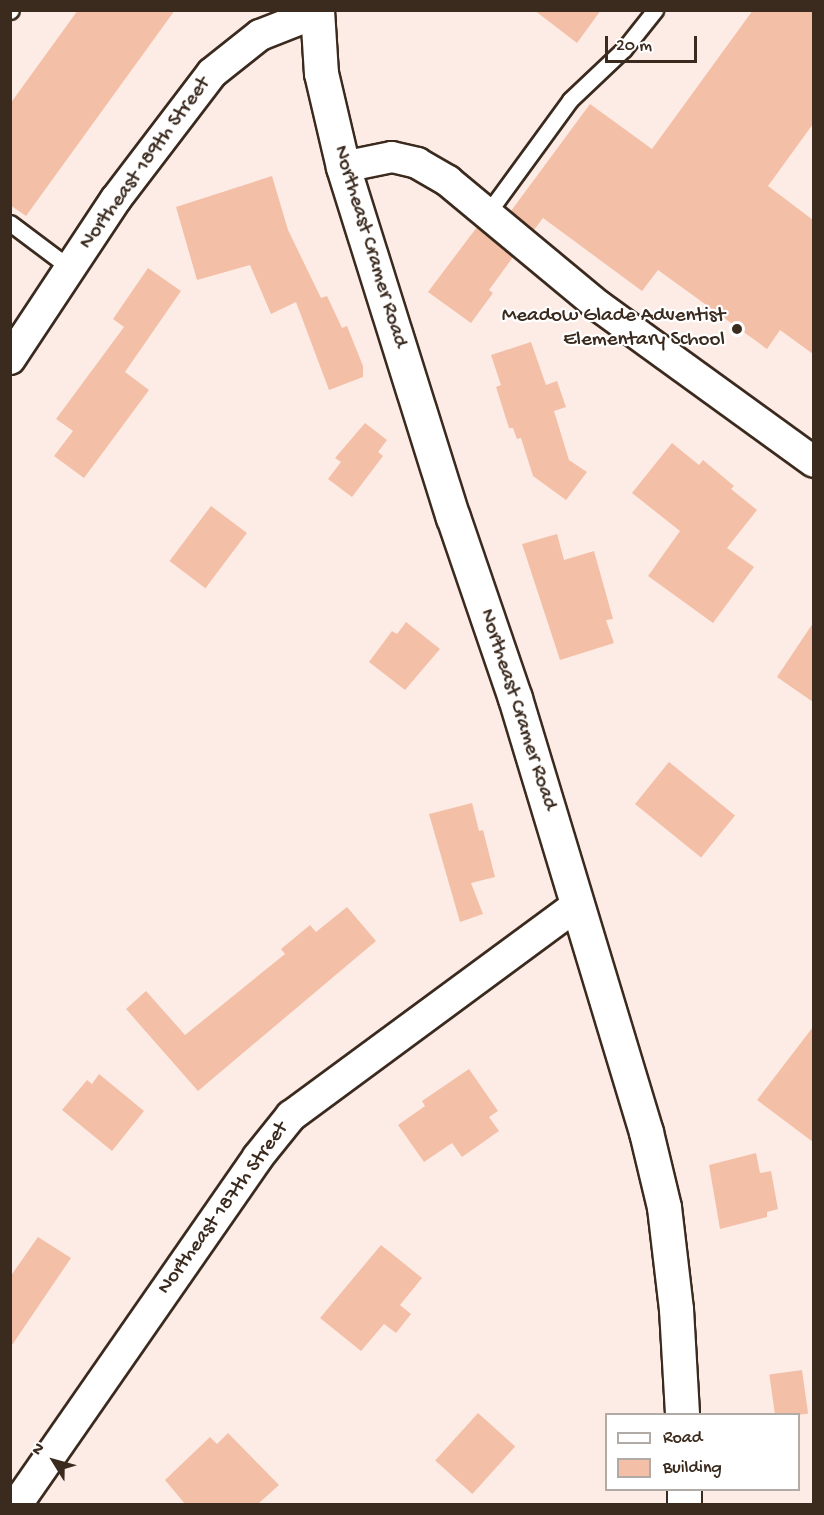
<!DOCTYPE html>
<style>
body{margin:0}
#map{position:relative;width:824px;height:1515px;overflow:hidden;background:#fcece5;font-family:"Gochi Hand",sans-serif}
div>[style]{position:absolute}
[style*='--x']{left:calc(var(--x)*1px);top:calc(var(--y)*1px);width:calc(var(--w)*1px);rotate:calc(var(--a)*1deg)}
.building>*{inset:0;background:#f4bfa7;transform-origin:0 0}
.roads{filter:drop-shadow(2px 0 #3b2a1e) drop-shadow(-2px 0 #3b2a1e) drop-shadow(0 2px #3b2a1e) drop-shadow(0 -2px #3b2a1e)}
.service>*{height:15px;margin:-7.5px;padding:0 7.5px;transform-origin:7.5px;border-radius:7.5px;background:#fff}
.minor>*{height:30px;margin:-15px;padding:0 15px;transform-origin:15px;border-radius:15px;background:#fff}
.tertiary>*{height:33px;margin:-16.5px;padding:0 16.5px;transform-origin:16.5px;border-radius:16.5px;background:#fff}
.dots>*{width:16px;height:16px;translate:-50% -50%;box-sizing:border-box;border:3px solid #fff;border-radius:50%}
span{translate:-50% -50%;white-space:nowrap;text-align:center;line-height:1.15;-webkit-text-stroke:4.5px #fff;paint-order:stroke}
.street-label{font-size:21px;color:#3b2a1e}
.poi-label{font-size:21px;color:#3b2a1e}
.right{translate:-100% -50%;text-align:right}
.frame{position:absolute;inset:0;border:12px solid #3b2a1e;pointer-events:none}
.legend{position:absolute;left:605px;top:1413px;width:195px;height:78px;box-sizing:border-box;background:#fff;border:2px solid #b1aaa5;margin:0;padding:8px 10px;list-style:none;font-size:18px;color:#3b2a1e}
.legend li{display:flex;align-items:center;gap:12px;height:30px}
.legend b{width:30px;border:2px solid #b1aaa5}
.north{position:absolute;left:24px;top:1431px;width:60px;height:60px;-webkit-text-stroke:4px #fff;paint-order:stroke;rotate:307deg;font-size:16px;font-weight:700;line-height:24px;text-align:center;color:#3b2a1e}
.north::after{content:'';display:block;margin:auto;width:21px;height:27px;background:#3b2a1e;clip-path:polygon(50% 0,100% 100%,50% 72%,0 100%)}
.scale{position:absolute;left:605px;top:36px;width:92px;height:27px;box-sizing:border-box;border:3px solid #3b2a1e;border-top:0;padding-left:8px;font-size:18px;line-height:21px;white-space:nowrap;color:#3b2a1e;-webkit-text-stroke:4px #fff;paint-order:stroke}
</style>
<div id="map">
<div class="building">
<div style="clip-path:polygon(78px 10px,175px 10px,26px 216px,10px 205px,10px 104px)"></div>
<div style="clip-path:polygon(534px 10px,601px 10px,577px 43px)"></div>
<div style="clip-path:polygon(753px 10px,813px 10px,813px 124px,768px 186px,813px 220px,813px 354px,780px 330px,767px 349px,658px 270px,642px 291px,543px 218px,534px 230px,511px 211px,590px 104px,652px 149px)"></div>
<div style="clip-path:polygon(272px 176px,288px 230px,321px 298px,327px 296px,342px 328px,347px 326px,363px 366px,363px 377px,329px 390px,296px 302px,271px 314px,250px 265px,197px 280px,176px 207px)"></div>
<div style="clip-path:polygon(477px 227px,513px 257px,489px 290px,493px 293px,471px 323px,428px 292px)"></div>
<div style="clip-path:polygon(148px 268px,181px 291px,125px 372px,149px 390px,84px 478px,54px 456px,73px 431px,56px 419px,124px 327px,113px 319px)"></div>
<div style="clip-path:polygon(531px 342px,546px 385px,557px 381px,566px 407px,554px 411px,569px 460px,587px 472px,566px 500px,533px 476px,521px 438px,517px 439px,513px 428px,509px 428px,496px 387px,501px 385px,491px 355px)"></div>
<div style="clip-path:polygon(365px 423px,387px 440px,378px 452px,383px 456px,352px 497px,328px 479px,341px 462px,335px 458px)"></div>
<div style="clip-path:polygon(672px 443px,699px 465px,703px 460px,734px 486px,731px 489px,757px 510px,727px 548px,754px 567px,713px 623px,648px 576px,680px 531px,632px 493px)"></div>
<div style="left:211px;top:506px;width:45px;height:69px;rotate:37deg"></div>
<div style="clip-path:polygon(557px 534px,564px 560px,594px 551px,613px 619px,606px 620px,614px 643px,560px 660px,522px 544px)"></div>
<div style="clip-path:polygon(406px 622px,440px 649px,405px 690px,369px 662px,392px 631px,397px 634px)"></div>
<div style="clip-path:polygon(813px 623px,813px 702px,777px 677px)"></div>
<div style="left:669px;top:762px;width:85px;height:54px;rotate:39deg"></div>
<div style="clip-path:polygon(472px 803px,479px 831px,483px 830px,495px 877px,471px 883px,483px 914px,460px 922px,429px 814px)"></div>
<div style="clip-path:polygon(347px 907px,376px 941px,198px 1091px,126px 1009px,146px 991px,185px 1035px,285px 954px,281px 949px,310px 925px,316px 932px)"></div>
<div style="clip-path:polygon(813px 1027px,813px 1142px,757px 1100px)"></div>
<div style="clip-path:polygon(469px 1069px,498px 1111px,489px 1117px,499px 1131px,462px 1157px,452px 1143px,424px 1162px,398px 1125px,425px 1106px,422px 1101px)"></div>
<div style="clip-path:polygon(99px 1074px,144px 1111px,112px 1151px,62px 1110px,87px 1080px,92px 1084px)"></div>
<div style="clip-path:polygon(756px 1153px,760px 1173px,771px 1171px,778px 1209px,767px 1212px,767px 1217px,720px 1229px,709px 1165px)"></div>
<div style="clip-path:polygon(38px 1237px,71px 1258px,10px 1348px,10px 1277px)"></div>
<div style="clip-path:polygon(381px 1245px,422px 1278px,400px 1305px,411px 1314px,396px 1333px,384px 1324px,361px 1351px,320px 1318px)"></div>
<div style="left:802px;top:1370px;width:44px;height:33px;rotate:82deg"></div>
<div style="left:478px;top:1413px;width:50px;height:64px;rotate:42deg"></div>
<div style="clip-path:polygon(228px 1433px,279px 1485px,258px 1504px,185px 1504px,165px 1480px,210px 1437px,217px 1444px)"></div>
</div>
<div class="roads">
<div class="service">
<div style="--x:10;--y:11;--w:1;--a:-45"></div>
<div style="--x:487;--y:214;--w:141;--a:-53.9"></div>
<div style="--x:570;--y:100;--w:74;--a:-43.4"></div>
<div style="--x:624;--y:49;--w:50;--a:-51.5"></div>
<div style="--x:10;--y:223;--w:75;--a:36.9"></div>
</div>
<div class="minor">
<div style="--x:343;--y:167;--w:50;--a:-11.5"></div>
<div style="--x:392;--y:157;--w:26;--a:13"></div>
<div style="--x:417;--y:163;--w:36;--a:30"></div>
<div style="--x:448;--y:181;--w:197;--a:39.7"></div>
<div style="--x:600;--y:307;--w:264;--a:35.9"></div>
<div style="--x:10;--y:359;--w:192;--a:-56.5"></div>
<div style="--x:116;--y:199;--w:158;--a:-52.7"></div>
<div style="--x:212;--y:73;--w:61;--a:-38.4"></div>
<div style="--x:260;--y:35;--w:60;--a:-21.4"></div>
<div style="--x:17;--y:1504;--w:422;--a:-55.2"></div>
<div style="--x:258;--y:1157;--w:53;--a:-51.2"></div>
<div style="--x:291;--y:1116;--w:354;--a:-36.4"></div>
</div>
<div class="tertiary">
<div style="--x:317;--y:10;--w:63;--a:86.4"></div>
<div style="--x:321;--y:73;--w:97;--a:76.8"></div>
<div style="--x:343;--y:167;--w:367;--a:72.6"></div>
<div style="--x:453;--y:517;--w:191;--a:71.1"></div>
<div style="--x:515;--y:698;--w:453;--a:73.2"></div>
<div style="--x:646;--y:1132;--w:77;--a:76.5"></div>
<div style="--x:664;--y:1207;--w:103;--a:83.3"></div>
<div style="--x:676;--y:1309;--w:105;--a:86.7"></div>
<div style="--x:684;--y:1504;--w:14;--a:-90"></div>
</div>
</div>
<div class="dots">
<div style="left:737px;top:329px;background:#3b2a1e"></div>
</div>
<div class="street-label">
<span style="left:146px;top:164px;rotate:-54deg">Northeast 189th Street</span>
<span style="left:369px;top:247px;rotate:73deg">Northeast Cramer Road</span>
<span style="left:517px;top:710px;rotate:72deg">Northeast Cramer Road</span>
<span style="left:224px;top:1209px;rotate:-54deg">Northeast 187th Street</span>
</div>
<div class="poi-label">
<span class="right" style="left:725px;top:329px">Meadow Glade Adventist<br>Elementary School</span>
</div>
<div class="frame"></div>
<ul class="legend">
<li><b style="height:8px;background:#fff"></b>Road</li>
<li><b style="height:16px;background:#f4bfa7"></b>Building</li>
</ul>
<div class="north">N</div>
<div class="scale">20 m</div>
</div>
